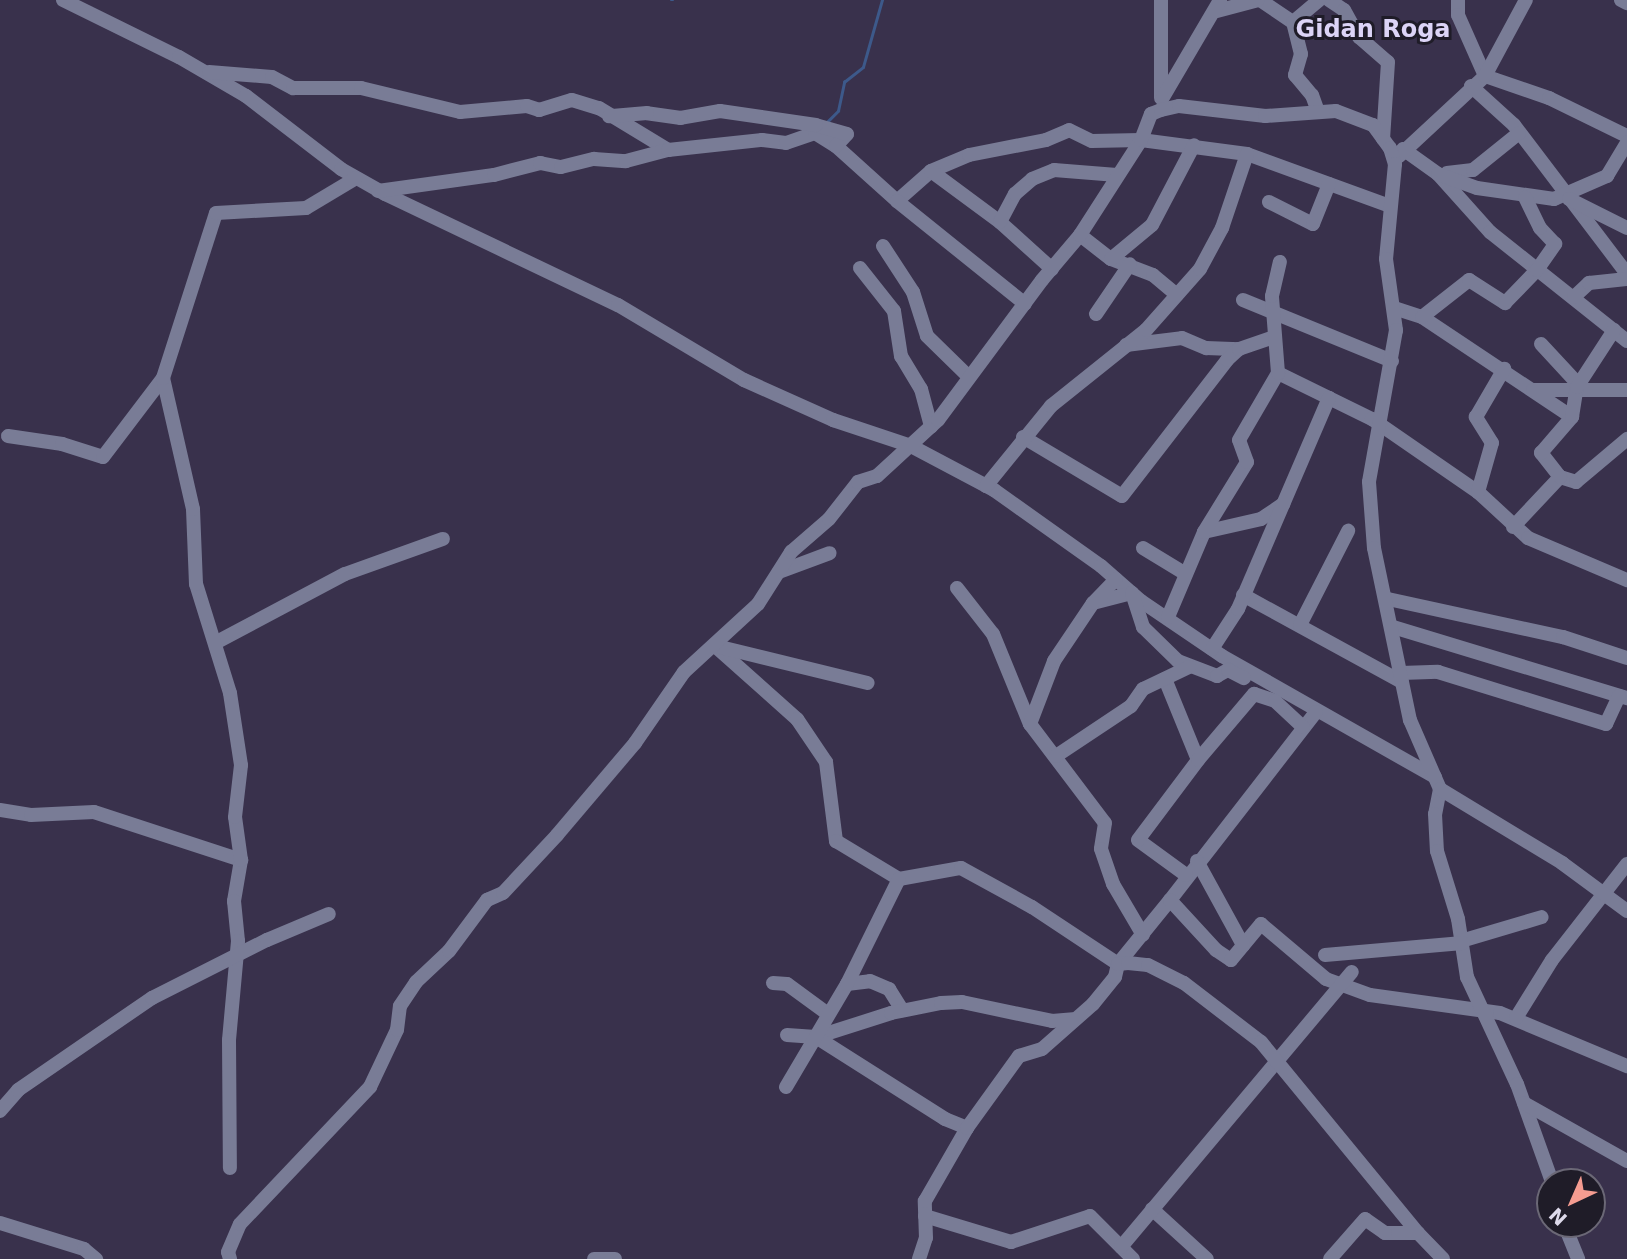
<!DOCTYPE html>
<style>
body{margin:0}
#map{position:relative;width:1627px;height:1259px;overflow:hidden;background:#39314c;font-family:"DejaVu Sans",sans-serif}
div>[style]{position:absolute}
[style*='--x']{left:calc(var(--x)*1px);top:calc(var(--y)*1px);width:calc(var(--w)*1px);rotate:calc(var(--a)*1deg)}
.stream>*{height:2.5px;margin:-1.25px;padding:0 1.25px;transform-origin:1.25px;border-radius:1.25px;background:#3d598a}
.minor>*{height:14px;margin:-7px;padding:0 7px;transform-origin:7px;border-radius:7px;background:#797c96}
span{translate:-50% -50%;white-space:nowrap;text-align:center;line-height:1.15;-webkit-text-stroke:6px #1f1c28;paint-order:stroke}
.quarter-label{font-size:24px;color:#dcd4f6;font-weight:700}
.north{position:absolute;left:1536px;top:1168px;width:70px;height:70px;box-sizing:border-box;background:#1f1c28;border:2px solid #6b6876;border-radius:50%;rotate:224deg;font-size:19px;font-weight:700;line-height:28px;text-align:center;color:#dedaeb}
.north::after{content:'';display:block;margin:auto;width:24px;height:32px;background:#f59c91;clip-path:polygon(50% 0,100% 100%,50% 72%,0 100%)}
</style>
<div id="map">
<div class="stream">
<div style="--x:671;--y:0;--w:2;--a:0"></div>
<div style="--x:826;--y:123;--w:17;--a:-45"></div>
<div style="--x:838;--y:111;--w:30;--a:-78"></div>
<div style="--x:844;--y:82;--w:24;--a:-38"></div>
<div style="--x:863;--y:67;--w:70;--a:-74.2"></div>
</div>
<div class="minor">
<div style="--x:63;--y:0;--w:129;--a:26.2"></div>
<div style="--x:179;--y:57;--w:78;--a:30.2"></div>
<div style="--x:246;--y:96;--w:120;--a:37.5"></div>
<div style="--x:341;--y:169;--w:51;--a:29.6"></div>
<div style="--x:385;--y:194;--w:258;--a:25.5"></div>
<div style="--x:618;--y:305;--w:147;--a:30.8"></div>
<div style="--x:744;--y:380;--w:98;--a:24.2"></div>
<div style="--x:833;--y:420;--w:82;--a:18.4"></div>
<div style="--x:911;--y:446;--w:94;--a:27.9"></div>
<div style="--x:994;--y:490;--w:131;--a:35.4"></div>
<div style="--x:1101;--y:566;--w:53;--a:41.2"></div>
<div style="--x:1141;--y:601;--w:98;--a:34.2"></div>
<div style="--x:1222;--y:656;--w:245;--a:29.6"></div>
<div style="--x:1161;--y:0;--w:98;--a:90"></div>
<div style="--x:1260;--y:0;--w:40;--a:34"></div>
<div style="--x:1293;--y:22;--w:33;--a:76"></div>
<div style="--x:1301;--y:54;--w:22;--a:106"></div>
<div style="--x:1295;--y:75;--w:26;--a:50"></div>
<div style="--x:1312;--y:95;--w:15;--a:70"></div>
<div style="--x:1329;--y:0;--w:18;--a:34"></div>
<div style="--x:1344;--y:10;--w:31;--a:61"></div>
<div style="--x:1359;--y:37;--w:38;--a:41"></div>
<div style="--x:1388;--y:62;--w:77;--a:93.7"></div>
<div style="--x:1458;--y:0;--w:15;--a:90"></div>
<div style="--x:1458;--y:15;--w:67;--a:66.1"></div>
<div style="--x:1485;--y:76;--w:68;--a:19"></div>
<div style="--x:1549;--y:98;--w:87;--a:26"></div>
<div style="--x:1621;--y:0;--w:7;--a:27"></div>
<div style="--x:1217;--y:11;--w:42;--a:-15"></div>
<div style="--x:1293;--y:22;--w:34;--a:-40"></div>
<div style="--x:209;--y:72;--w:63;--a:4.5"></div>
<div style="--x:272;--y:77;--w:24;--a:28"></div>
<div style="--x:293;--y:88;--w:68;--a:0"></div>
<div style="--x:361;--y:88;--w:102;--a:13.6"></div>
<div style="--x:460;--y:112;--w:67;--a:-5.1"></div>
<div style="--x:527;--y:106;--w:13;--a:18"></div>
<div style="--x:539;--y:110;--w:34;--a:-17"></div>
<div style="--x:572;--y:100;--w:28;--a:17"></div>
<div style="--x:599;--y:108;--w:81;--a:31.3"></div>
<div style="--x:1471;--y:86;--w:58;--a:42.2"></div>
<div style="--x:1514;--y:125;--w:187;--a:52.8"></div>
<div style="--x:1162;--y:99;--w:115;--a:-59.6"></div>
<div style="--x:836;--y:146;--w:82;--a:42"></div>
<div style="--x:897;--y:201;--w:45;--a:-41.4"></div>
<div style="--x:931;--y:171;--w:41;--a:-22.8"></div>
<div style="--x:969;--y:155;--w:78;--a:-11"></div>
<div style="--x:1046;--y:140;--w:25;--a:-23"></div>
<div style="--x:1069;--y:130;--w:25;--a:26"></div>
<div style="--x:1092;--y:141;--w:49;--a:-1.2"></div>
<div style="--x:1141;--y:140;--w:107;--a:7.5"></div>
<div style="--x:1247;--y:154;--w:152;--a:20"></div>
<div style="--x:1403;--y:149;--w:43;--a:35.5"></div>
<div style="--x:1438;--y:174;--w:78;--a:48.1"></div>
<div style="--x:1490;--y:232;--w:175;--a:38.5"></div>
<div style="--x:1399;--y:156;--w:117;--a:-42.9"></div>
<div style="--x:1485;--y:76;--w:86;--a:-61.7"></div>
<div style="--x:931;--y:171;--w:86;--a:36.5"></div>
<div style="--x:1447;--y:173;--w:26;--a:-7"></div>
<div style="--x:1473;--y:170;--w:59;--a:-38.8"></div>
<div style="--x:1438;--y:174;--w:41;--a:19.7"></div>
<div style="--x:1477;--y:188;--w:78;--a:8.1"></div>
<div style="--x:1554;--y:199;--w:58;--a:-23.5"></div>
<div style="--x:1607;--y:176;--w:39;--a:-59"></div>
<div style="--x:378;--y:191;--w:117;--a:-7.9"></div>
<div style="--x:494;--y:175;--w:48;--a:-14.6"></div>
<div style="--x:540;--y:163;--w:21;--a:11"></div>
<div style="--x:561;--y:167;--w:34;--a:-14"></div>
<div style="--x:594;--y:159;--w:32;--a:4"></div>
<div style="--x:626;--y:161;--w:43;--a:-14.7"></div>
<div style="--x:668;--y:150;--w:95;--a:-6.1"></div>
<div style="--x:762;--y:140;--w:24;--a:7"></div>
<div style="--x:786;--y:143;--w:31;--a:-19"></div>
<div style="--x:815;--y:133;--w:25;--a:32"></div>
<div style="--x:836;--y:146;--w:16;--a:-47"></div>
<div style="--x:847;--y:134;--w:32;--a:-164"></div>
<div style="--x:816;--y:125;--w:97;--a:-171.7"></div>
<div style="--x:720;--y:111;--w:40;--a:170"></div>
<div style="--x:681;--y:118;--w:34;--a:-172"></div>
<div style="--x:647;--y:113;--w:38;--a:175"></div>
<div style="--x:1569;--y:199;--w:65;--a:26.6"></div>
<div style="--x:897;--y:201;--w:164;--a:38.8"></div>
<div style="--x:1269;--y:202;--w:49;--a:26.6"></div>
<div style="--x:1313;--y:224;--w:43;--a:-68.2"></div>
<div style="--x:1080;--y:235;--w:39;--a:38"></div>
<div style="--x:1111;--y:259;--w:45;--a:20.9"></div>
<div style="--x:1153;--y:275;--w:31;--a:40"></div>
<div style="--x:883;--y:246;--w:55;--a:56.9"></div>
<div style="--x:913;--y:292;--w:46;--a:72.3"></div>
<div style="--x:927;--y:336;--w:59;--a:44.3"></div>
<div style="--x:1111;--y:259;--w:53;--a:-39.7"></div>
<div style="--x:1152;--y:225;--w:90;--a:-62.3"></div>
<div style="--x:860;--y:268;--w:55;--a:51.7"></div>
<div style="--x:894;--y:311;--w:46;--a:81.2"></div>
<div style="--x:901;--y:356;--w:39;--a:59"></div>
<div style="--x:921;--y:389;--w:39;--a:75"></div>
<div style="--x:1052;--y:269;--w:70;--a:-137.9"></div>
<div style="--x:1000;--y:222;--w:32;--a:-62"></div>
<div style="--x:1015;--y:194;--w:23;--a:-41"></div>
<div style="--x:1032;--y:179;--w:24;--a:-22"></div>
<div style="--x:1054;--y:170;--w:63;--a:4.5"></div>
<div style="--x:1574;--y:297;--w:21;--a:-43"></div>
<div style="--x:1589;--y:283;--w:38;--a:-6"></div>
<div style="--x:1243;--y:300;--w:161;--a:22.3"></div>
<div style="--x:1394;--y:308;--w:29;--a:18"></div>
<div style="--x:1422;--y:317;--w:180;--a:33.7"></div>
<div style="--x:1096;--y:314;--w:60;--a:-55.8"></div>
<div style="--x:1422;--y:317;--w:60;--a:-38.2"></div>
<div style="--x:1469;--y:280;--w:43;--a:32.6"></div>
<div style="--x:1505;--y:303;--w:46;--a:-45.9"></div>
<div style="--x:1537;--y:270;--w:32;--a:-55"></div>
<div style="--x:1555;--y:244;--w:22;--a:-133"></div>
<div style="--x:1540;--y:228;--w:34;--a:-116"></div>
<div style="--x:1541;--y:344;--w:54;--a:47.2"></div>
<div style="--x:1126;--y:345;--w:56;--a:-7.1"></div>
<div style="--x:1182;--y:338;--w:26;--a:23"></div>
<div style="--x:1206;--y:348;--w:33;--a:2"></div>
<div style="--x:1278;--y:373;--w:105;--a:26.1"></div>
<div style="--x:1372;--y:419;--w:129;--a:34.6"></div>
<div style="--x:1478;--y:492;--w:68;--a:42.6"></div>
<div style="--x:1528;--y:538;--w:108;--a:23"></div>
<div style="--x:1533;--y:390;--w:94;--a:0"></div>
<div style="--x:8;--y:436;--w:55;--a:8.4"></div>
<div style="--x:62;--y:444;--w:43;--a:17.6"></div>
<div style="--x:103;--y:457;--w:99;--a:-52.8"></div>
<div style="--x:1023;--y:437;--w:115;--a:30.8"></div>
<div style="--x:1122;--y:496;--w:172;--a:-52.3"></div>
<div style="--x:1227;--y:360;--w:16;--a:-43"></div>
<div style="--x:1239;--y:349;--w:36;--a:-19"></div>
<div style="--x:1560;--y:477;--w:17;--a:17"></div>
<div style="--x:1576;--y:482;--w:67;--a:-40.1"></div>
<div style="--x:986;--y:486;--w:103;--a:-50.9"></div>
<div style="--x:1051;--y:406;--w:122;--a:-38.7"></div>
<div style="--x:1146;--y:330;--w:81;--a:-48.5"></div>
<div style="--x:1200;--y:269;--w:47;--a:-61.8"></div>
<div style="--x:1222;--y:228;--w:78;--a:-71.3"></div>
<div style="--x:1478;--y:492;--w:51;--a:-74.1"></div>
<div style="--x:1492;--y:443;--w:31;--a:-122"></div>
<div style="--x:1476;--y:417;--w:56;--a:-59.7"></div>
<div style="--x:1513;--y:527;--w:69;--a:-46.8"></div>
<div style="--x:1560;--y:477;--w:31;--a:-128"></div>
<div style="--x:1541;--y:453;--w:48;--a:-49.3"></div>
<div style="--x:1572;--y:417;--w:30;--a:-81"></div>
<div style="--x:1577;--y:387;--w:68;--a:-57"></div>
<div style="--x:1204;--y:532;--w:58;--a:-12.8"></div>
<div style="--x:1261;--y:519;--w:27;--a:-34"></div>
<div style="--x:1143;--y:548;--w:50;--a:31.2"></div>
<div style="--x:779;--y:572;--w:54;--a:-20.4"></div>
<div style="--x:957;--y:588;--w:58;--a:52"></div>
<div style="--x:993;--y:634;--w:97;--a:67.7"></div>
<div style="--x:1030;--y:724;--w:124;--a:52.9"></div>
<div style="--x:1105;--y:823;--w:26;--a:99"></div>
<div style="--x:1101;--y:849;--w:37;--a:71"></div>
<div style="--x:1113;--y:884;--w:59;--a:59.5"></div>
<div style="--x:1243;--y:595;--w:181;--a:28.7"></div>
<div style="--x:1388;--y:599;--w:179;--a:12.3"></div>
<div style="--x:1563;--y:637;--w:67;--a:18.2"></div>
<div style="--x:1093;--y:603;--w:40;--a:-14.4"></div>
<div style="--x:1132;--y:593;--w:36;--a:72"></div>
<div style="--x:1143;--y:627;--w:49;--a:44.2"></div>
<div style="--x:1178;--y:661;--w:42;--a:21"></div>
<div style="--x:1217;--y:676;--w:13;--a:-29"></div>
<div style="--x:1228;--y:670;--w:18;--a:27"></div>
<div style="--x:1168;--y:617;--w:92;--a:-67"></div>
<div style="--x:1204;--y:532;--w:82;--a:-58.4"></div>
<div style="--x:1247;--y:462;--w:23;--a:-110"></div>
<div style="--x:1239;--y:440;--w:78;--a:-59.8"></div>
<div style="--x:1278;--y:373;--w:77;--a:-94.5"></div>
<div style="--x:1272;--y:296;--w:35;--a:-77"></div>
<div style="--x:1300;--y:625;--w:106;--a:-62.9"></div>
<div style="--x:1393;--y:627;--w:245;--a:16.9"></div>
<div style="--x:215;--y:643;--w:147;--a:-28"></div>
<div style="--x:345;--y:574;--w:104;--a:-19.7"></div>
<div style="--x:715;--y:646;--w:110;--a:41.7"></div>
<div style="--x:797;--y:719;--w:52;--a:56"></div>
<div style="--x:826;--y:762;--w:80;--a:82.8"></div>
<div style="--x:836;--y:841;--w:74;--a:31.1"></div>
<div style="--x:899;--y:879;--w:63;--a:-10.1"></div>
<div style="--x:961;--y:868;--w:81;--a:28.8"></div>
<div style="--x:1032;--y:907;--w:103;--a:33.5"></div>
<div style="--x:1118;--y:964;--w:82;--a:-50.9"></div>
<div style="--x:716;--y:646;--w:156;--a:13.7"></div>
<div style="--x:1212;--y:649;--w:48;--a:-57"></div>
<div style="--x:1238;--y:609;--w:230;--a:-66.7"></div>
<div style="--x:1401;--y:673;--w:37;--a:-2"></div>
<div style="--x:1438;--y:672;--w:176;--a:17.2"></div>
<div style="--x:1606;--y:724;--w:31;--a:-65"></div>
<div style="--x:1165;--y:679;--w:87;--a:67.8"></div>
<div style="--x:1316;--y:712;--w:238;--a:127.8"></div>
<div style="--x:1170;--y:900;--w:68;--a:47.4"></div>
<div style="--x:1216;--y:950;--w:18;--a:34"></div>
<div style="--x:1231;--y:960;--w:47;--a:-50.2"></div>
<div style="--x:1261;--y:924;--w:85;--a:40.2"></div>
<div style="--x:1326;--y:979;--w:47;--a:20"></div>
<div style="--x:1370;--y:995;--w:131;--a:7.9"></div>
<div style="--x:1500;--y:1013;--w:138;--a:22.7"></div>
<div style="--x:1030;--y:724;--w:67;--a:-69.1"></div>
<div style="--x:1054;--y:661;--w:70;--a:-56.1"></div>
<div style="--x:1093;--y:603;--w:33;--a:-46"></div>
<div style="--x:1056;--y:756;--w:90;--a:-33.7"></div>
<div style="--x:1131;--y:706;--w:21;--a:-55"></div>
<div style="--x:1143;--y:689;--w:51;--a:-25.6"></div>
<div style="--x:1440;--y:789;--w:25;--a:101"></div>
<div style="--x:1435;--y:814;--w:37;--a:87"></div>
<div style="--x:1437;--y:851;--w:71;--a:72.8"></div>
<div style="--x:1458;--y:919;--w:59;--a:81.2"></div>
<div style="--x:1467;--y:977;--w:118;--a:65"></div>
<div style="--x:1517;--y:1084;--w:104;--a:70.3"></div>
<div style="--x:0;--y:810;--w:31;--a:9"></div>
<div style="--x:31;--y:815;--w:63;--a:-2.7"></div>
<div style="--x:94;--y:812;--w:155;--a:18.1"></div>
<div style="--x:241;--y:860;--w:42;--a:99.7"></div>
<div style="--x:234;--y:901;--w:40;--a:84.3"></div>
<div style="--x:238;--y:941;--w:99;--a:95.2"></div>
<div style="--x:229;--y:1040;--w:128;--a:89.6"></div>
<div style="--x:241;--y:860;--w:43;--a:-97.9"></div>
<div style="--x:235;--y:817;--w:52;--a:-83.4"></div>
<div style="--x:241;--y:765;--w:73;--a:-98.7"></div>
<div style="--x:230;--y:693;--w:114;--a:-107.3"></div>
<div style="--x:196;--y:584;--w:75;--a:-92.3"></div>
<div style="--x:193;--y:509;--w:134;--a:-102.9"></div>
<div style="--x:163;--y:378;--w:173;--a:-72.2"></div>
<div style="--x:216;--y:213;--w:90;--a:-3.2"></div>
<div style="--x:306;--y:208;--w:58;--a:-31"></div>
<div style="--x:1197;--y:861;--w:96;--a:61.3"></div>
<div style="--x:1186;--y:875;--w:59;--a:-143.9"></div>
<div style="--x:1138;--y:840;--w:100;--a:-53.1"></div>
<div style="--x:1198;--y:760;--w:87;--a:-49.7"></div>
<div style="--x:1254;--y:694;--w:22;--a:18"></div>
<div style="--x:1275;--y:701;--w:38;--a:43"></div>
<div style="--x:1461;--y:941;--w:84;--a:-16.5"></div>
<div style="--x:1325;--y:955;--w:138;--a:-5"></div>
<div style="--x:773;--y:983;--w:14;--a:4"></div>
<div style="--x:787;--y:984;--w:51;--a:36.2"></div>
<div style="--x:847;--y:984;--w:23;--a:-7"></div>
<div style="--x:870;--y:981;--w:21;--a:23"></div>
<div style="--x:889;--y:989;--w:25;--a:58"></div>
<div style="--x:1516;--y:1018;--w:68;--a:-58.2"></div>
<div style="--x:1552;--y:960;--w:122;--a:-52"></div>
<div style="--x:787;--y:1035;--w:29;--a:4"></div>
<div style="--x:816;--y:1037;--w:79;--a:-17.7"></div>
<div style="--x:891;--y:1013;--w:51;--a:-11.3"></div>
<div style="--x:941;--y:1003;--w:21;--a:-3"></div>
<div style="--x:962;--y:1002;--w:92;--a:11.9"></div>
<div style="--x:1052;--y:1021;--w:21;--a:-5"></div>
<div style="--x:816;--y:1037;--w:153;--a:32.4"></div>
<div style="--x:945;--y:1119;--w:24;--a:22"></div>
<div style="--x:786;--y:1087;--w:120;--a:-59.4"></div>
<div style="--x:847;--y:984;--w:117;--a:-63.7"></div>
<div style="--x:1524;--y:1103;--w:118;--a:29.4"></div>
<div style="--x:0;--y:1111;--w:28;--a:-49"></div>
<div style="--x:18;--y:1090;--w:163;--a:-34.5"></div>
<div style="--x:152;--y:998;--w:129;--a:-26.8"></div>
<div style="--x:267;--y:940;--w:67;--a:-22.8"></div>
<div style="--x:1152;--y:1209;--w:74;--a:42.3"></div>
<div style="--x:925;--y:1216;--w:90;--a:16.8"></div>
<div style="--x:1011;--y:1242;--w:83;--a:-18.2"></div>
<div style="--x:1090;--y:1216;--w:61;--a:45"></div>
<div style="--x:0;--y:1223;--w:88;--a:17.2"></div>
<div style="--x:84;--y:1249;--w:16;--a:40"></div>
<div style="--x:1564;--y:1224;--w:38;--a:68"></div>
<div style="--x:1418;--y:1233;--w:36;--a:46"></div>
<div style="--x:1121;--y:1247;--w:359;--a:-50"></div>
<div style="--x:230;--y:1259;--w:7;--a:-106"></div>
<div style="--x:228;--y:1252;--w:30;--a:-67"></div>
<div style="--x:240;--y:1224;--w:189;--a:-46.5"></div>
<div style="--x:370;--y:1087;--w:63;--a:-64.7"></div>
<div style="--x:397;--y:1030;--w:24;--a:-83"></div>
<div style="--x:400;--y:1006;--w:29;--a:-56"></div>
<div style="--x:416;--y:982;--w:45;--a:-43.2"></div>
<div style="--x:449;--y:951;--w:64;--a:-53.3"></div>
<div style="--x:487;--y:900;--w:17;--a:-24"></div>
<div style="--x:503;--y:893;--w:79;--a:-47"></div>
<div style="--x:557;--y:835;--w:121;--a:-49.7"></div>
<div style="--x:635;--y:743;--w:86;--a:-55.4"></div>
<div style="--x:684;--y:672;--w:100;--a:-42.6"></div>
<div style="--x:758;--y:604;--w:62;--a:-57.6"></div>
<div style="--x:791;--y:552;--w:50;--a:-41"></div>
<div style="--x:829;--y:519;--w:47;--a:-51.9"></div>
<div style="--x:858;--y:482;--w:20;--a:-18"></div>
<div style="--x:877;--y:476;--w:83;--a:-42.6"></div>
<div style="--x:938;--y:420;--w:174;--a:-53.4"></div>
<div style="--x:1042;--y:280;--w:59;--a:-49.8"></div>
<div style="--x:1080;--y:235;--w:113;--a:-57.3"></div>
<div style="--x:1141;--y:140;--w:28;--a:-69"></div>
<div style="--x:1151;--y:114;--w:11;--a:-22"></div>
<div style="--x:1161;--y:110;--w:18;--a:-13"></div>
<div style="--x:1179;--y:106;--w:87;--a:6.6"></div>
<div style="--x:1265;--y:116;--w:71;--a:-4"></div>
<div style="--x:1336;--y:111;--w:40;--a:21"></div>
<div style="--x:1373;--y:125;--w:29;--a:54"></div>
<div style="--x:1390;--y:148;--w:17;--a:73"></div>
<div style="--x:1395;--y:164;--w:95;--a:95.4"></div>
<div style="--x:1386;--y:259;--w:72;--a:82"></div>
<div style="--x:1396;--y:330;--w:154;--a:100.1"></div>
<div style="--x:1369;--y:482;--w:66;--a:85.7"></div>
<div style="--x:1374;--y:548;--w:176;--a:78.2"></div>
<div style="--x:1410;--y:720;--w:75;--a:66.5"></div>
<div style="--x:1440;--y:789;--w:143;--a:31.2"></div>
<div style="--x:1562;--y:863;--w:81;--a:36.4"></div>
<div style="--x:594;--y:1259;--w:21;--a:0"></div>
<div style="--x:919;--y:1259;--w:22;--a:-72"></div>
<div style="--x:926;--y:1238;--w:37;--a:-92"></div>
<div style="--x:925;--y:1201;--w:84;--a:-60.1"></div>
<div style="--x:967;--y:1128;--w:89;--a:-54.2"></div>
<div style="--x:1019;--y:1056;--w:24;--a:-17"></div>
<div style="--x:1042;--y:1049;--w:68;--a:-41.4"></div>
<div style="--x:1093;--y:1004;--w:35;--a:-51"></div>
<div style="--x:1115;--y:977;--w:13;--a:-77"></div>
<div style="--x:1118;--y:964;--w:10;--a:-6"></div>
<div style="--x:1128;--y:963;--w:20;--a:6"></div>
<div style="--x:1148;--y:965;--w:40;--a:26.6"></div>
<div style="--x:1184;--y:983;--w:97;--a:37.5"></div>
<div style="--x:1261;--y:1042;--w:247;--a:50.6"></div>
<div style="--x:1418;--y:1233;--w:33;--a:180"></div>
<div style="--x:1385;--y:1233;--w:24;--a:-145"></div>
<div style="--x:1365;--y:1219;--w:53;--a:131.2"></div>
</div>
<div class="quarter-label">
<span style="left:1373px;top:30px">Gidan Roga</span>
</div>
<div class="north">N</div>
</div>
